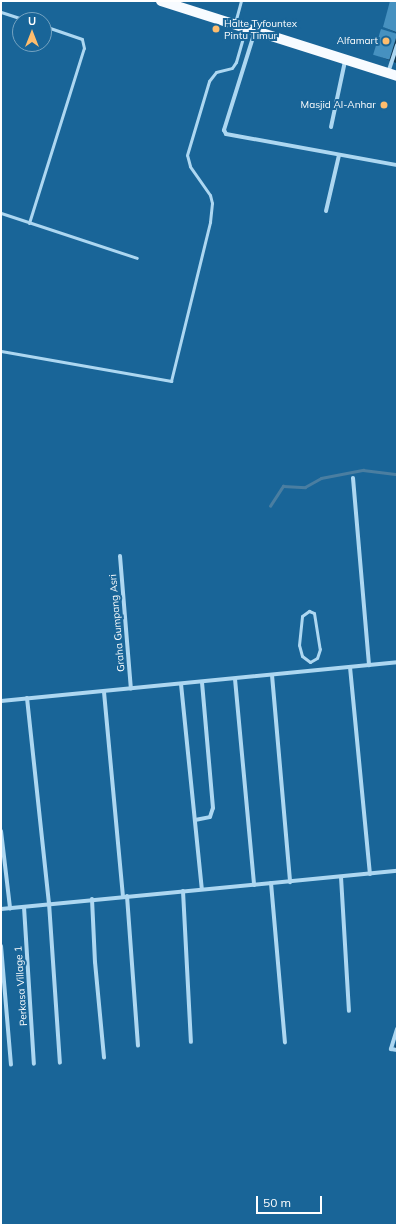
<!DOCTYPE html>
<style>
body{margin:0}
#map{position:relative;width:398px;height:1226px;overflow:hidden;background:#196598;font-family:Mulish,sans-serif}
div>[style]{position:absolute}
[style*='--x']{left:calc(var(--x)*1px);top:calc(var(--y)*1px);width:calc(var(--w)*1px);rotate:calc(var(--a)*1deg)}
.shadow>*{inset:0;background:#0007}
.stream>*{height:2.5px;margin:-1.25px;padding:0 1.25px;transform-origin:1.25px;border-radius:1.25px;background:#4a7ea1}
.building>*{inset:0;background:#4691c0;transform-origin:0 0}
.service>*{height:3px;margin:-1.5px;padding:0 1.5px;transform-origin:1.5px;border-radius:1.5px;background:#add7f1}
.minor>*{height:4px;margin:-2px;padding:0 2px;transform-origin:2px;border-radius:2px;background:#add7f1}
.primary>*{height:10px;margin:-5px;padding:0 5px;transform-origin:5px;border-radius:5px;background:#f7fbff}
.dots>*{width:11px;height:11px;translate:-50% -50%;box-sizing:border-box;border:2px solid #196598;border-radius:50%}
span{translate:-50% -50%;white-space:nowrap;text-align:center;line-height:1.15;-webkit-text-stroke:4px #196598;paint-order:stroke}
.poi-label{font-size:10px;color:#fff}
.left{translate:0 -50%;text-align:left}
.right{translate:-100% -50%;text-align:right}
.street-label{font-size:10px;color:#fff}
.frame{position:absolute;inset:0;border:2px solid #fff;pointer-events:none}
.north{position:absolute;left:12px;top:12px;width:40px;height:40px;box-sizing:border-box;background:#196598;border:1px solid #75a3c1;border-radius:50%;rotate:0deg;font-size:11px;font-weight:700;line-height:16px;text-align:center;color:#fff}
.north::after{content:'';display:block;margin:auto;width:14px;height:18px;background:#ffbd6d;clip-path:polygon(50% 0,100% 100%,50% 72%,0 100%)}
.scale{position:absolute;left:256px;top:1196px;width:66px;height:18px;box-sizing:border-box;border:2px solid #fff;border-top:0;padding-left:5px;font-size:12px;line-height:14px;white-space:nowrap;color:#fff;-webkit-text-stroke:3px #196598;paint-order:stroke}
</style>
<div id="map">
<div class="shadow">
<div style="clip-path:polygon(391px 1px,397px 1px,397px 33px,384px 27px)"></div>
<div style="clip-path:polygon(382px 30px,397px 35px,396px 63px,374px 54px)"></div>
<div style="clip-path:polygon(397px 1039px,397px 1049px,395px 1048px)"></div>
</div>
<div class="stream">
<div style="--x:270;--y:506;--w:24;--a:-57"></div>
<div style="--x:283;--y:486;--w:22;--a:3"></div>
<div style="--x:305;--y:487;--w:18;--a:-29"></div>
<div style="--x:321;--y:478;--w:43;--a:-10.8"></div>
<div style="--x:363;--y:470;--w:34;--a:7"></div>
</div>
<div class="building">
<div style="clip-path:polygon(390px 1px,397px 1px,396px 32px,383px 27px)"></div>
<div style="left:381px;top:29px;width:17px;height:27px;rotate:17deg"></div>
</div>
<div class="service">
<div style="--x:1;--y:12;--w:25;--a:18"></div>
<div style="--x:235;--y:23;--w:23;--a:-75"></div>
<div style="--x:1;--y:213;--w:143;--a:18.3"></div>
<div style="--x:29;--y:223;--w:183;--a:-72.6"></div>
<div style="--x:84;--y:48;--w:9;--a:-103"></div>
<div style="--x:82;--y:39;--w:40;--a:-161.1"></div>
<div style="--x:1;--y:351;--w:173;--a:10"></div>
<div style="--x:171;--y:381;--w:164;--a:-76.2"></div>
<div style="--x:210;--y:222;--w:19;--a:-84"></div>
<div style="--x:212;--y:203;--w:8;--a:-104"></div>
<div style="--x:210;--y:195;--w:35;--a:-125"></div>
<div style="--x:190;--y:166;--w:11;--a:-105"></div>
<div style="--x:187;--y:155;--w:77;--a:-73.4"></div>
<div style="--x:209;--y:81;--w:11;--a:-52"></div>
<div style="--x:216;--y:72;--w:16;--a:-14"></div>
<div style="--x:232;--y:68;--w:7;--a:-56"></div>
<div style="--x:236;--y:62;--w:33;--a:-74"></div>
<div style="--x:309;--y:611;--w:5;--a:22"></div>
<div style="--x:314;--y:613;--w:36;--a:81"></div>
<div style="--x:320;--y:649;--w:9;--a:108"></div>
<div style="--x:317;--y:658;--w:8;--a:150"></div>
<div style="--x:310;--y:662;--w:10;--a:-143"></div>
<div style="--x:302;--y:656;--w:11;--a:-105"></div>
<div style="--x:299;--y:645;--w:29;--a:-84"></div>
<div style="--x:302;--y:616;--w:9;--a:-36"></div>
</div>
<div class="minor">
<div style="--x:255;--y:31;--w:104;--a:107.4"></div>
<div style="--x:224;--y:130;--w:4;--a:63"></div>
<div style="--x:226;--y:134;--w:174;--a:10.3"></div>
<div style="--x:388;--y:73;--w:29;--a:-72"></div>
<div style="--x:331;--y:127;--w:67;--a:-78"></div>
<div style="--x:326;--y:211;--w:57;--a:-76.9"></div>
<div style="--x:353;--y:478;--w:188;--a:85.1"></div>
<div style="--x:120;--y:556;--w:133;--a:85.3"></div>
<div style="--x:350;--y:667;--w:208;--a:84.5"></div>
<div style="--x:272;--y:675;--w:208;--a:85"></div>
<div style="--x:235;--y:679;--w:207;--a:84.7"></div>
<div style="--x:181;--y:684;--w:206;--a:84.2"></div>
<div style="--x:104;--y:692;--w:205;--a:84.7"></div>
<div style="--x:27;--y:698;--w:206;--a:83.9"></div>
<div style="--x:49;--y:903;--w:160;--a:86.1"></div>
<div style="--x:1;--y:701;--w:398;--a:-5.6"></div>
<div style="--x:195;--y:820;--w:15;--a:-11"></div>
<div style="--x:210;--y:817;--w:9;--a:-72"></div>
<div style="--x:213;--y:808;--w:126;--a:-95"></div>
<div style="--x:1;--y:831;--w:78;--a:83.3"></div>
<div style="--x:341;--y:877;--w:134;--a:86.6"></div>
<div style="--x:271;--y:883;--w:160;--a:85"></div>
<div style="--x:183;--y:891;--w:151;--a:87"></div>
<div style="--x:127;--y:896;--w:150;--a:85.8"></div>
<div style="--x:92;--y:899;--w:63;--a:87.3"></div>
<div style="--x:95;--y:962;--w:96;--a:84.6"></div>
<div style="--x:24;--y:907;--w:157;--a:86.4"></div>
<div style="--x:1;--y:909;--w:398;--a:-5.5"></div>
<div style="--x:1;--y:946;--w:119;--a:85.2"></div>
<div style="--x:397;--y:1029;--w:21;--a:107"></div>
<div style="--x:391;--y:1049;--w:6;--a:9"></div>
</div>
<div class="primary">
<div style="--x:161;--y:1;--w:248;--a:17.6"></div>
</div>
<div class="dots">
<div style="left:216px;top:29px;background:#ffbd6d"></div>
<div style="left:386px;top:41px;background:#ffbd6d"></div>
<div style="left:384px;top:105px;background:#ffbd6d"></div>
</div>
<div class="poi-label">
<span class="left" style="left:224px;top:29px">Halte Tyfountex<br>Pintu Timur</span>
<span class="right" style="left:378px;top:41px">Alfamart</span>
<span class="right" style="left:376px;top:105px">Masjid Al-Anhar</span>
</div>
<div class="street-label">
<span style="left:117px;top:623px;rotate:-95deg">Graha Gumpang Asri</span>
<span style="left:21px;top:986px;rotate:-94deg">Perkasa Village 1</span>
</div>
<div class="frame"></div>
<div class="north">U</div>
<div class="scale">50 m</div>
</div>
